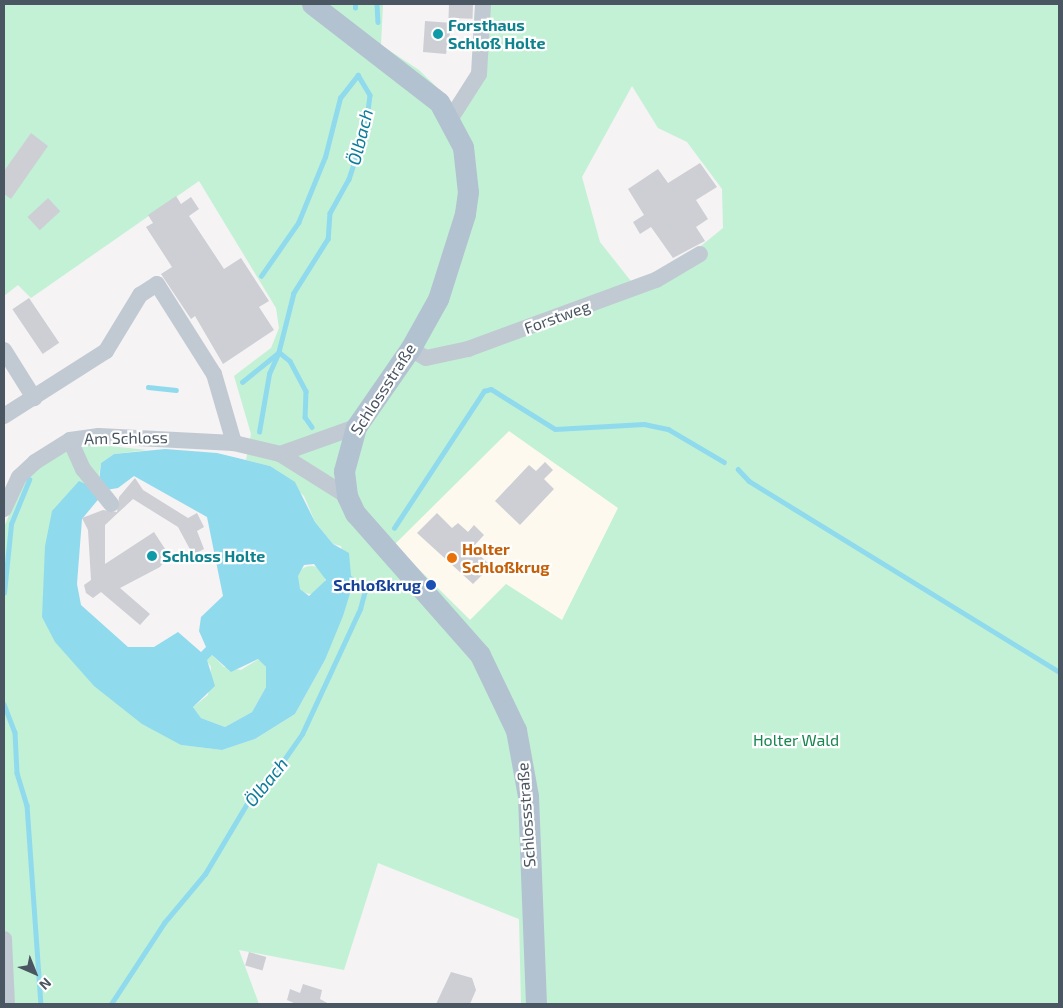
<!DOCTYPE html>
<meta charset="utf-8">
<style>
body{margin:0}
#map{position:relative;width:1063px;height:1008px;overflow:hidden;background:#f5f3f3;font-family:"Exo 2",sans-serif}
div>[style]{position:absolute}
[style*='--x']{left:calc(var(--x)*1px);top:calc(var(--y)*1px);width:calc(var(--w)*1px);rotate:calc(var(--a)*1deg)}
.commercial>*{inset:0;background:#fdf9ef}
.green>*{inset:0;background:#c3f1d5}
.round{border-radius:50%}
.water>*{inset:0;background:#90daee}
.stream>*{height:4.5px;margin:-2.25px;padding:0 2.25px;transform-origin:2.25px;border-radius:2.25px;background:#90daee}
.building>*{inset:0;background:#cdcfd5;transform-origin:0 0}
.minor>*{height:16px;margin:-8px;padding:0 8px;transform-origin:8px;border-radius:8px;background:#c1cad2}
.major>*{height:21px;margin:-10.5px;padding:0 10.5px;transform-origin:10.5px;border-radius:10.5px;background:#b3c2d1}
.dots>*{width:14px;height:14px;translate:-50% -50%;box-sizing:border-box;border:2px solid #fff;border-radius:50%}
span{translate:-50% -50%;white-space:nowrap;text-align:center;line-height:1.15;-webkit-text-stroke:4.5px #fff;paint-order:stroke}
.culture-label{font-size:16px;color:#0d838f;font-weight:700}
.left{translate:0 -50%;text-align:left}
.street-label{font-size:16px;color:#4a5661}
.food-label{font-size:16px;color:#c56008;font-weight:700}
.transit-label{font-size:16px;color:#164399;font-weight:700}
.right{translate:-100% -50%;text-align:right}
.park-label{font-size:16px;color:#17864f}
.water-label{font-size:18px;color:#0c7c9b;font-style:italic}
.frame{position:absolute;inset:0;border:5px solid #4a5661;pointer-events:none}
.north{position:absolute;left:10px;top:948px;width:50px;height:50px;-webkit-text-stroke:4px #fff;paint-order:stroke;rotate:136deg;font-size:14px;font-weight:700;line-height:20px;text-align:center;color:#4a5661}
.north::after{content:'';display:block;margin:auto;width:18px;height:22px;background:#4a5661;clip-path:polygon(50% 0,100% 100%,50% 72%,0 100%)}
</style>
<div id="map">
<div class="commercial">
<div style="clip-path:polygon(509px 431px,618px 508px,563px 621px,506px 584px,471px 620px,394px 544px)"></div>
</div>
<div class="green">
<div style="clip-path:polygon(evenodd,4px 4px,383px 4px,381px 45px,419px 70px,454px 104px,473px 70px,475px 4px,1059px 4px,1059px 1004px,521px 1004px,519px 919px,378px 863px,344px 970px,239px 950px,259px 1004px,4px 1004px,4px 527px,24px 480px,59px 452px,91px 444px,147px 450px,114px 454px,101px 463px,98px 481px,92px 487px,42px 617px,181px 745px,222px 750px,255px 739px,295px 714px,325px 660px,352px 587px,341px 546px,333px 544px,315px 522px,304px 496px,270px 466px,246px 460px,251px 434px,234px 376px,271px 348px,279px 328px,276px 308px,199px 181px,31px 298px,18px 285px,4px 296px,4px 4px,632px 86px,658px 128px,687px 142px,722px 189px,723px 228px,696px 250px,634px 285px,600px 242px,582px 177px,632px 86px,4px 4px,509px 431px,618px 508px,562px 620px,506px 584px,470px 620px,394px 545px,509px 431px)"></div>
<div class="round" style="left:297px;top:566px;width:28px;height:28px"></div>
<div style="clip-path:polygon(212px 655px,224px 667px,241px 670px,259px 659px,266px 667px,266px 687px,252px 712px,225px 727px,201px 718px,193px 707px,208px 695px,211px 667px,206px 660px)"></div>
</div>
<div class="water">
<div style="clip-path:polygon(evenodd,165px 449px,217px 453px,270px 466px,295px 482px,315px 522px,333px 544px,349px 553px,352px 587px,343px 616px,325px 660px,295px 714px,255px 739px,222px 750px,181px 745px,142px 724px,94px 686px,55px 642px,42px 617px,45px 546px,52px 511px,79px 481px,92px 487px,99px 481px,101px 463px,114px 454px,165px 449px,134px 476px,207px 517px,223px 596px,201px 617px,199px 631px,206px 647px,201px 652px,178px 632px,154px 647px,128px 647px,81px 605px,77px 584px,82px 519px,106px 490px,118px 488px,134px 476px,165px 449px,314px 564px,326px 580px,309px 596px,300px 589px,298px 576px,304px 565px,314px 564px,165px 449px,212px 655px,231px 672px,258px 659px,266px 667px,266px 687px,252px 712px,225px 727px,201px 718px,193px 707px,215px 686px,207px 660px,212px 655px)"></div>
</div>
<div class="stream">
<div style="--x:377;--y:4;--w:18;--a:87"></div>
<div style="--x:355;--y:8;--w:4;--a:-90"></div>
<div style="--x:261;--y:276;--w:65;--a:-55.1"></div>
<div style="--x:298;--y:223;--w:71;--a:-67.8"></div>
<div style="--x:325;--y:157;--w:61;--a:-75.7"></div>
<div style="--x:340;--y:98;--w:29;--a:-52"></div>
<div style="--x:358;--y:75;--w:23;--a:59"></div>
<div style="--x:370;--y:95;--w:33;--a:97"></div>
<div style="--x:366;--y:128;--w:54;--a:108.4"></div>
<div style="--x:349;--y:179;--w:39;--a:119"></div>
<div style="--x:330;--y:213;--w:26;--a:94"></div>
<div style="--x:328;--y:239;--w:64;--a:122.2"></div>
<div style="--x:294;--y:293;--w:61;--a:104.3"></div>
<div style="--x:279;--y:352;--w:14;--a:39"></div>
<div style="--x:290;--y:361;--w:34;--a:62"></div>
<div style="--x:306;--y:391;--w:26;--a:92"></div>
<div style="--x:305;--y:417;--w:12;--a:55"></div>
<div style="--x:242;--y:382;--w:46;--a:-38.9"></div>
<div style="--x:148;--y:387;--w:28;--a:6"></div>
<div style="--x:259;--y:432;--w:59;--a:-80.2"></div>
<div style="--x:269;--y:374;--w:24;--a:-66"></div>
<div style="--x:738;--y:469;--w:16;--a:47"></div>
<div style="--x:749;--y:481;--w:364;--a:31.6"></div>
<div style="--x:394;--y:528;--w:164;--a:-56.7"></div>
<div style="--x:484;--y:391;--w:7;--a:-16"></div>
<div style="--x:491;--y:389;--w:75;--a:32"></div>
<div style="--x:555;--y:429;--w:89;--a:-3.2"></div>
<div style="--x:644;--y:424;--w:25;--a:12"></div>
<div style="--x:668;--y:429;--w:65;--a:30.5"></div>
<div style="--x:4;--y:593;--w:69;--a:-84.2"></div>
<div style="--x:11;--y:524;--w:48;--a:-67.8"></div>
<div style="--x:4;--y:704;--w:30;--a:69"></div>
<div style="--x:15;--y:732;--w:41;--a:87.2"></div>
<div style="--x:17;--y:773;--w:34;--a:73"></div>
<div style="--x:27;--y:805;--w:199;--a:86"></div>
<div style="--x:111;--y:1004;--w:97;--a:-56.8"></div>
<div style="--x:164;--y:923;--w:64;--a:-50.1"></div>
<div style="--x:205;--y:874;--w:98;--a:-59.2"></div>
<div style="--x:255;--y:790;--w:21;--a:-37"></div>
<div style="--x:272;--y:777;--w:52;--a:-55.1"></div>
<div style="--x:302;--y:734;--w:138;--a:-65.1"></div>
<div style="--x:360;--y:609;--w:20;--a:-75"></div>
<div style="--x:365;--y:590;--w:23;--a:-142"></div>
</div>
<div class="building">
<div style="left:449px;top:4px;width:24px;height:14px;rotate:2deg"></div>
<div style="clip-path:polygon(425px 21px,452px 23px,446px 54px,423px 52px)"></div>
<div style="clip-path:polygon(31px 133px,48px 146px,11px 199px,4px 194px,4px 171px)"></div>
<div style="clip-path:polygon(700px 163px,717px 187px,696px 200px,708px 219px,696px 227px,705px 241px,673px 258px,651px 227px,640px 234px,633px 222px,644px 215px,628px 189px,658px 169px,668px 183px)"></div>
<div style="clip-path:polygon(176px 196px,181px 204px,191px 197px,199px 209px,189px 216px,224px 269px,241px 258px,269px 301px,259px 307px,274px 330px,223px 364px,195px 316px,191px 319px,161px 274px,172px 267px,146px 227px,153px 223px,148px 215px)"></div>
<div style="left:48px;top:198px;width:18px;height:28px;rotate:47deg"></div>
<div style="left:29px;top:298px;width:54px;height:20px;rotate:56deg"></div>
<div style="clip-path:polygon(545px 462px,553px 470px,544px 479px,554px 489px,520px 525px,495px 501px,529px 465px,536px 471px)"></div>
<div style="clip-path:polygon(135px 478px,143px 490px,188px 518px,197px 513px,204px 527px,197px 531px,204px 549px,193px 555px,178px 527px,133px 499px,105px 525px,105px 564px,154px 532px,169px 555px,160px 567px,120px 588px,150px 614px,140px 625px,101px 592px,93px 598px,86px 593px,84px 585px,91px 580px,88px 530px,82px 518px,103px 510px,117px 512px,119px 497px)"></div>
<div style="clip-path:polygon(437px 513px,452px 528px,458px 523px,468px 532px,474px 525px,484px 535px,472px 548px,491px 566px,473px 584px,417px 533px)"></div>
<div style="left:249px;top:952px;width:18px;height:14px;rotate:16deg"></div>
<div style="clip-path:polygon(451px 972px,472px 978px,476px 990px,470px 1004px,436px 1004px)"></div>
<div style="clip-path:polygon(303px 984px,322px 990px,320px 999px,329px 1004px,296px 1004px,287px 1000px,290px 989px,300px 993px)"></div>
</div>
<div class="minor">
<div style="--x:451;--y:118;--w:52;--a:-57.5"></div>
<div style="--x:479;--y:74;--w:70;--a:-86.7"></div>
<div style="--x:410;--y:349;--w:18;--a:29"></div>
<div style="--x:426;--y:358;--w:43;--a:-12.1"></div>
<div style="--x:468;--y:349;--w:200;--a:-20.2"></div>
<div style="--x:656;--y:280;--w:51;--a:-30.6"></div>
<div style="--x:4;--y:350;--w:57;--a:58"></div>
<div style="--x:4;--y:416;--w:121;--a:-32.5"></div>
<div style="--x:106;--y:351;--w:66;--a:-58.7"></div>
<div style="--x:140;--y:295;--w:20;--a:-33"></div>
<div style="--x:157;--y:284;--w:107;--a:57.7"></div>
<div style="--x:214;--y:374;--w:72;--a:73.8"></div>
<div style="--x:70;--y:440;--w:32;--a:66"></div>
<div style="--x:83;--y:469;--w:45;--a:51.3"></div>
<div style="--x:280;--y:454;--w:81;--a:-19.6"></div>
<div style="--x:4;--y:509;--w:35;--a:-65"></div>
<div style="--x:19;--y:477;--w:22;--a:-43"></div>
<div style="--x:35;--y:462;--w:41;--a:-32.2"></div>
<div style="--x:70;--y:440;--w:29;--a:-8"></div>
<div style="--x:99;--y:436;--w:135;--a:3"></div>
<div style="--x:234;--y:443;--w:47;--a:13.4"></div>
<div style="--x:280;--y:454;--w:79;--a:32.1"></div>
<div style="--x:4;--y:939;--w:65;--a:87.4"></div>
</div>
<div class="major">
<div style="--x:312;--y:4;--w:160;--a:37.7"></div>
<div style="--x:439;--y:102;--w:51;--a:61.9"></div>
<div style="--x:463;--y:147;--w:45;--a:83.7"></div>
<div style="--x:468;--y:192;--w:22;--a:98"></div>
<div style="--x:465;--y:214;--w:89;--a:107.6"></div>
<div style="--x:438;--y:299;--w:57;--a:119.2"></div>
<div style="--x:410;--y:349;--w:95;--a:124.7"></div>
<div style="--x:356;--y:427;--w:46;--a:105.3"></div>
<div style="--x:344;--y:471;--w:25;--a:83"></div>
<div style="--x:347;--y:496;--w:19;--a:65"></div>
<div style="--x:355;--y:513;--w:189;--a:48.6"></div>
<div style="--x:480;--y:655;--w:83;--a:64.4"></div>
<div style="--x:516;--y:730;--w:67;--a:79.7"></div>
<div style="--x:528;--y:796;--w:208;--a:87.8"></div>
</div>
<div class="dots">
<div style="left:438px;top:34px;background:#0f9aa8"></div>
<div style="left:152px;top:556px;background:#0f9aa8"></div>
<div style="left:452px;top:558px;background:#e8710a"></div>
<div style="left:431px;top:585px;background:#1a4fb4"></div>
</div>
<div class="culture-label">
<span class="left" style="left:448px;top:34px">Forsthaus<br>Schloß Holte</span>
<span class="left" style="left:162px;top:556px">Schloss Holte</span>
</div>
<div class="street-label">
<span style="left:557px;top:317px;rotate:-20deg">Forstweg</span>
<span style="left:383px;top:389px;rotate:-57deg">Schlossstraße</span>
<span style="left:126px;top:438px;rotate:-1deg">Am Schloss</span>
<span style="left:526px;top:815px;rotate:-94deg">Schlossstraße</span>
</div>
<div class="food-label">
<span class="left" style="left:462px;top:558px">Holter<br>Schloßkrug</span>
</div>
<div class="transit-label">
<span class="right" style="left:421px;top:585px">Schloßkrug</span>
</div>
<div class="park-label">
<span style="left:796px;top:740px">Holter Wald</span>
</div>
<div class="water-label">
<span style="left:360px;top:137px;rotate:-76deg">Ölbach</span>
<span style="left:266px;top:782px;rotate:-51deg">Ölbach</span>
</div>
<div class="frame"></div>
<div class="north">N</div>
</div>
